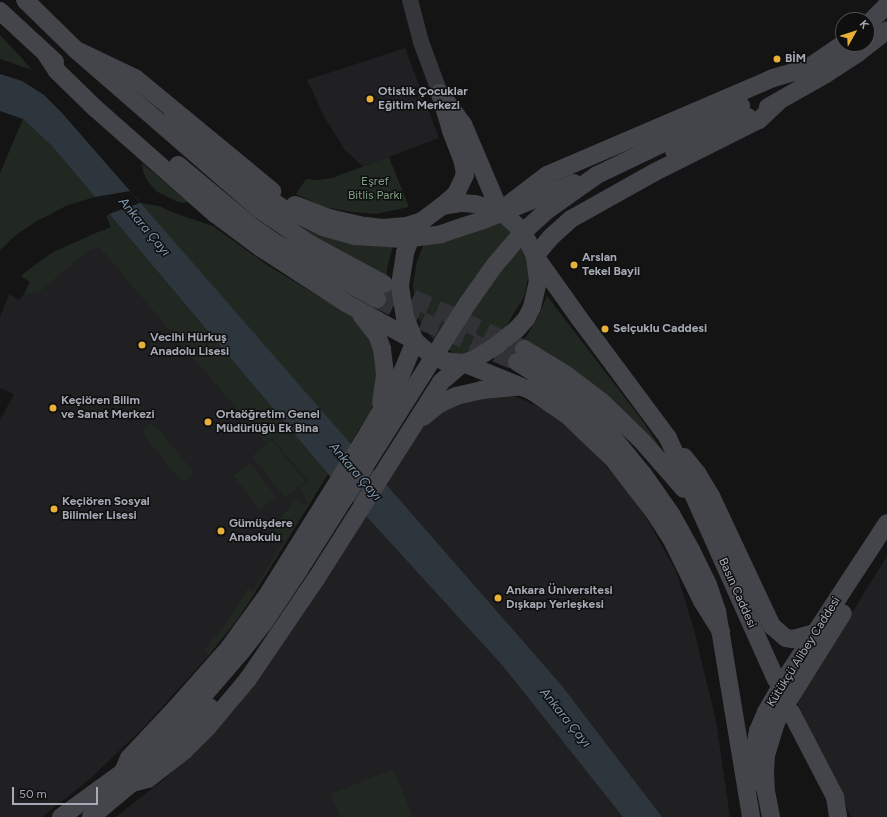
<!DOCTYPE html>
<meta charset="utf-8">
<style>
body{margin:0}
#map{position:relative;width:887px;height:817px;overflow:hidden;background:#141415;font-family:Figtree,sans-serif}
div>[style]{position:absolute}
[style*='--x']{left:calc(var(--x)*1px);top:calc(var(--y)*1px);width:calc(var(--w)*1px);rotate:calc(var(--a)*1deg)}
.built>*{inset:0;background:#202022}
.green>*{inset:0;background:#202821;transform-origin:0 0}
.water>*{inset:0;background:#2e363d}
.pier>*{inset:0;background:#141415}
.secondary-tunnel>*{height:18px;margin-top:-9px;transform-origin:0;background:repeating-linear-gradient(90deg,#313235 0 18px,transparent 0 27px)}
.tertiary>*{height:16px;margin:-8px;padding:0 8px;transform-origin:8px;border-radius:8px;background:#35363a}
.secondary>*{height:18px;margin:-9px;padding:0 9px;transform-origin:9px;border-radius:9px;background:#43454a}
.secondary-bridge>*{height:18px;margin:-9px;padding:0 9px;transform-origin:9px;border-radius:9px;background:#43454a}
.dots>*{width:11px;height:11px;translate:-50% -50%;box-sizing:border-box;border:2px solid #0f0f10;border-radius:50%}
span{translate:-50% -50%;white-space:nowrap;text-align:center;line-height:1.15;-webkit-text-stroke:3px #0f0f10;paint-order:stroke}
.poi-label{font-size:12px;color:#a6aab5;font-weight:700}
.left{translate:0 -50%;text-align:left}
.park-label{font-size:12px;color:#7e9f81}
.street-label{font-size:12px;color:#a6aab5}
.water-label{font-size:13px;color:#7f97af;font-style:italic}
.north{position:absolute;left:835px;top:12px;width:40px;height:40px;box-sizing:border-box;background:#0f0f10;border:1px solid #4b4d52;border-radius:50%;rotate:51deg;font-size:11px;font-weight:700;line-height:16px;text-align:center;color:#a6aab5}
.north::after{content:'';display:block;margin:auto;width:14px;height:18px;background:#e8b039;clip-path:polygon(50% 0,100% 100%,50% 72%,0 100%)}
.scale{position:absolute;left:12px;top:787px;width:86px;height:18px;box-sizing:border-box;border:2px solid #a6aab5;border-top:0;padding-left:5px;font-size:12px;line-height:14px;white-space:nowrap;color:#a6aab5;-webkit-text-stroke:3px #0f0f10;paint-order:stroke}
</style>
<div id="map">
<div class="built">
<div style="clip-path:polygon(405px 48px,439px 138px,363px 167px,344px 149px,325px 118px,307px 80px)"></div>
<div style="clip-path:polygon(102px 230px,328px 474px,237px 621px,209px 655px,144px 727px,91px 778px,42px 817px,0 817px,0 420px,14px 394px,0 388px,0 317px,9px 294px,19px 300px,24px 294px,30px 282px,21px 276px,31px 268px,53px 252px)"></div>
<div style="clip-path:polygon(503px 396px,517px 397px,550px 412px,592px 450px,626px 489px,645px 516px,676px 571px,693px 626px,716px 721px,730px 817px,116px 817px,168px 776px,235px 709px,283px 642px,415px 435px,431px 417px,467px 400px)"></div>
<div style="clip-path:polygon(887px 556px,887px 817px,851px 817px,797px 702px)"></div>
</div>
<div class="green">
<div style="clip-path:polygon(0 35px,19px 55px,32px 70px,0 59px)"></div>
<div style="clip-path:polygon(23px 119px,52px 146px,95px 197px,68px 205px,37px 221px,16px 235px,0 250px,0 173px)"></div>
<div style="clip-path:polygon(389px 157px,409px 207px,376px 214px,353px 212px,323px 207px,296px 194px,306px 179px,317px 180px,332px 178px)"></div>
<div style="clip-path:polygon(142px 163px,188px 202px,183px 203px,178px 202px,156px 191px,147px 180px,143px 171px)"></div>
<div style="clip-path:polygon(140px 203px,159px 206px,174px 213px,213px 226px,267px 265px,358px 320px,376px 351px,376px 393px,371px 411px,350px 444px)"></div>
<div style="clip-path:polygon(109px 214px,328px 474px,248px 604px,209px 655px,204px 650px,226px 623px,248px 588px,253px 591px,284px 541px,272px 532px,295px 498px,305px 505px,307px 503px,300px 487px,308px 481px,272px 438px,266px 443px,100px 248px,92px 249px,85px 253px,40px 291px,24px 294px,30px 282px,21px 276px,31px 268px,53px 252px,111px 227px,106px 216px)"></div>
<div style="clip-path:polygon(473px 214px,493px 218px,510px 230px,527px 254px,529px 274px,524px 297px,505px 328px,477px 349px,464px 354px,457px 354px,438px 345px,423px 327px,417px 315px,413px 286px,417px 261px,425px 241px,447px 222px)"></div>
<div style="clip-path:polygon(298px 226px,318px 234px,393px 245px,387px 269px,387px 279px,296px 229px)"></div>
<div style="clip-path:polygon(547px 296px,639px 416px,669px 460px,524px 340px,538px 317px)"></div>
<div style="clip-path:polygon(148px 424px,156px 426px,192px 470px,193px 475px,187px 481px,181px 481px,143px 434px,144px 428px)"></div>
<div style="left:272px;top:440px;width:53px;height:26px;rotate:51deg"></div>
<div style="left:250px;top:463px;width:43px;height:21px;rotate:52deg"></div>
<div style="clip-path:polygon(393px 769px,413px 817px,340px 817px,331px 794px)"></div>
</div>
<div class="water">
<div style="clip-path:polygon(0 74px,22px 81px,44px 95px,62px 113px,562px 686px,662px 817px,623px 817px,503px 666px,328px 474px,52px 146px,23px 119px,0 111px)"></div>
</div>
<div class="pier">
<div style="clip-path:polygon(130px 191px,140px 203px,109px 214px,95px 197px)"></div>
</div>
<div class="secondary-tunnel">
<div style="--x:388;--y:287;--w:149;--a:24.5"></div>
<div style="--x:377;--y:299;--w:50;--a:26.1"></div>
<div style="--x:422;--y:321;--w:103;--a:23.3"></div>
</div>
<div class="tertiary">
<div style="--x:410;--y:0;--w:43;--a:75.3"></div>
<div style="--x:421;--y:42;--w:54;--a:69.6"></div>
</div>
<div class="secondary">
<div style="--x:25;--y:0;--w:71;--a:44.4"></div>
<div style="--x:76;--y:50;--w:242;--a:41"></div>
<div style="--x:259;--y:209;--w:62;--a:34.5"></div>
<div style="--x:310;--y:244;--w:84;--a:28.4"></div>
<div style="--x:0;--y:11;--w:75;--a:42.8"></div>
<div style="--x:867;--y:25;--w:28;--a:-45"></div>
<div style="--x:76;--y:50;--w:65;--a:25.4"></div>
<div style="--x:135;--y:78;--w:178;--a:39.5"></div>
<div style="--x:46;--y:54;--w:20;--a:57"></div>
<div style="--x:57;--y:71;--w:53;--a:44.2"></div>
<div style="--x:95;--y:108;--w:159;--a:41.4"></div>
<div style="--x:214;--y:213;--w:59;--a:36.7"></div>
<div style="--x:261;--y:248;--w:101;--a:32.9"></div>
<div style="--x:346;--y:303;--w:79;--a:28.8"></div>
<div style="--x:415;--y:341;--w:23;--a:41"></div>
<div style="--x:432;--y:356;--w:13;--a:23"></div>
<div style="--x:444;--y:361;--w:19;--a:6"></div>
<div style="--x:463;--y:363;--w:74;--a:22.1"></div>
<div style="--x:532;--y:391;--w:42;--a:34.4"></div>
<div style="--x:567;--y:415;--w:64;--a:43.7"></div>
<div style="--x:613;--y:459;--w:67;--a:52.3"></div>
<div style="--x:654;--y:512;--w:31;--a:57"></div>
<div style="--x:671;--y:538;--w:70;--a:63.8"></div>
<div style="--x:702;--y:601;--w:36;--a:58"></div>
<div style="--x:799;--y:74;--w:53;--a:-34.3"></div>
<div style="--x:446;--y:101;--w:29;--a:54"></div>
<div style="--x:463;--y:124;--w:95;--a:67"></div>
<div style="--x:768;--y:107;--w:67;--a:-29.6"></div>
<div style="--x:826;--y:74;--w:38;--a:-33"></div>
<div style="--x:858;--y:53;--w:37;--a:-38"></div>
<div style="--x:178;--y:165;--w:94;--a:39.8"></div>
<div style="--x:250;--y:225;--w:35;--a:35"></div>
<div style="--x:279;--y:245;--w:112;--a:28.9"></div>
<div style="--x:295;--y:205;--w:36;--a:21"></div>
<div style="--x:329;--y:218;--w:37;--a:13"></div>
<div style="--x:365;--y:226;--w:18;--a:6"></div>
<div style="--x:383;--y:228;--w:23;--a:-5"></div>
<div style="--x:406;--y:226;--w:17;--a:-17"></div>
<div style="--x:422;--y:221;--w:25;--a:-37"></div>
<div style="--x:442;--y:206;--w:18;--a:-41"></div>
<div style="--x:456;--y:194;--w:21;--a:-65"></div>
<div style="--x:465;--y:175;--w:13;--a:-99"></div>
<div style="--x:463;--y:162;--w:34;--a:-111"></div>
<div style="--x:451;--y:130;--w:39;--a:-107"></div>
<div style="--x:442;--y:206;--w:20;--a:-9"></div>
<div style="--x:462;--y:203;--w:13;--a:4"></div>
<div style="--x:475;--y:204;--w:26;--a:16"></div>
<div style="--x:500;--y:211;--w:23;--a:41"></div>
<div style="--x:517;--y:226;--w:13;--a:51"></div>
<div style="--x:525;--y:236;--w:22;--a:63"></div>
<div style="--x:535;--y:256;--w:76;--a:54.6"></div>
<div style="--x:579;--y:318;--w:149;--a:53.4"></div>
<div style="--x:668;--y:438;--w:265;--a:65.9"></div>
<div style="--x:500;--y:211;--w:59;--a:-37.5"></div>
<div style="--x:547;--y:175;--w:246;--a:-23.2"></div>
<div style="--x:773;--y:78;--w:36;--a:-16"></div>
<div style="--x:535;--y:256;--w:25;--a:-50"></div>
<div style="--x:551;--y:237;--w:27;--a:-42"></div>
<div style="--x:571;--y:219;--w:96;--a:-29.2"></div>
<div style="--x:655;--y:172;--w:116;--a:-26.6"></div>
<div style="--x:759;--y:120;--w:26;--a:-43"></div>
<div style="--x:362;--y:316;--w:24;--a:52"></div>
<div style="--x:377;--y:335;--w:15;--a:70"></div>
<div style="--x:382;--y:349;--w:26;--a:83"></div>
<div style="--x:385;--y:375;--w:28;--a:98"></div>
<div style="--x:524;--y:349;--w:48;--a:31.4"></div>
<div style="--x:565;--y:374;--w:46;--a:37.1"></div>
<div style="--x:602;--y:402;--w:57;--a:44.3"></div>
<div style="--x:643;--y:442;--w:62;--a:48.9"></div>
<div style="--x:517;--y:362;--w:62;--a:32.4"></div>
<div style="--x:569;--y:395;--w:57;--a:43.6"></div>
<div style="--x:610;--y:434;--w:52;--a:50.5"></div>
<div style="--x:643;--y:474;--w:49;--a:55"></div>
<div style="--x:671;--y:514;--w:41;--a:60.9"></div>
<div style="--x:691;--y:550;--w:39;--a:64"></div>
<div style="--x:708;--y:585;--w:28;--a:71"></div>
<div style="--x:717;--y:611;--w:209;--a:80.6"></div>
<div style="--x:423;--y:417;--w:21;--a:-39"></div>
<div style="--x:439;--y:404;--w:19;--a:-25"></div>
<div style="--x:456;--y:396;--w:26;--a:-13"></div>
<div style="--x:481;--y:390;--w:37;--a:-5"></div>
<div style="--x:684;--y:457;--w:21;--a:51"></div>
<div style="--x:697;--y:473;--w:27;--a:59"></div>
<div style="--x:711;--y:496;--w:144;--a:64.9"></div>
<div style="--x:772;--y:626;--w:18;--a:41"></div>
<div style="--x:786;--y:638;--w:7;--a:8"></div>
<div style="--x:793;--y:639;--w:23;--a:-15"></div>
<div style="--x:785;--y:679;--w:186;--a:-56.8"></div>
<div style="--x:793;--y:693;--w:94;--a:-58"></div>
<div style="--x:791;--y:712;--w:96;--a:62.6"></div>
<div style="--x:835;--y:797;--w:20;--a:81"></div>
<div style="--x:754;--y:783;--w:34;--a:-88"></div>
<div style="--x:755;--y:749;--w:18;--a:-81"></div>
<div style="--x:758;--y:731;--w:21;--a:-67"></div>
<div style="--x:61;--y:817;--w:77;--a:-36"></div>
<div style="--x:123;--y:772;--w:15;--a:-67"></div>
<div style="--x:129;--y:758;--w:69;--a:-46.8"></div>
<div style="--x:176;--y:708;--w:80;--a:-48.5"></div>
<div style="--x:229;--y:648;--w:67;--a:-54.2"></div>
<div style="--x:268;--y:594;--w:181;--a:-58.1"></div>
<div style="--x:364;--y:440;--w:67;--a:-59.6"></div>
<div style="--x:398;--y:382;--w:44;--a:-67.5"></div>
<div style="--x:415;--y:341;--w:25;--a:-113"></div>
<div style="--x:405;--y:318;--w:33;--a:-99"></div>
<div style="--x:400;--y:285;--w:32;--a:-81"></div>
<div style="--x:405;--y:253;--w:12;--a:-70"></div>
<div style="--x:409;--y:242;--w:25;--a:-58"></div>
<div style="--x:91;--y:817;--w:53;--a:-39.7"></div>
<div style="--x:132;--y:783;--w:16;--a:-14"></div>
<div style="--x:148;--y:779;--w:46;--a:-37.9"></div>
<div style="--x:184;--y:751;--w:33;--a:-45"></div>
<div style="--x:207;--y:728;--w:64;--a:-50.1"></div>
<div style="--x:248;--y:679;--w:121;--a:-55.8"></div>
<div style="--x:316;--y:579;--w:233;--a:-57.6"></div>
<div style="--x:441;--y:382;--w:29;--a:-41"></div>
<div style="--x:463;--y:363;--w:13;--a:-18"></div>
<div style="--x:475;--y:359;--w:26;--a:-32"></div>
<div style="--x:497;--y:345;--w:26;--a:-39"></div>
<div style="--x:517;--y:329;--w:13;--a:-48"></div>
<div style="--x:526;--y:319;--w:13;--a:-63"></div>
<div style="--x:532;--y:307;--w:26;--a:-77"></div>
<div style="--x:538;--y:282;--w:26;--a:-97"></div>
<div style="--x:771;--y:817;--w:25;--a:-101"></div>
<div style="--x:766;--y:792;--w:19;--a:-93"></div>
<div style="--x:765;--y:773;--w:18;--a:-87"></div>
<div style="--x:766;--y:755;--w:34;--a:-73"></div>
</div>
<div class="secondary-bridge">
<div style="--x:171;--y:120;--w:96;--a:39.5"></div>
<div style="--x:245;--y:181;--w:44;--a:35.8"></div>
<div style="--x:281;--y:207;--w:47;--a:25.5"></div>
<div style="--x:323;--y:227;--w:33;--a:16"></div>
<div style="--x:355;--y:236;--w:48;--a:3.6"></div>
<div style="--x:403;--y:239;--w:38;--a:-7"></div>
<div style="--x:441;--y:234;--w:47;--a:-18.4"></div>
<div style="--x:486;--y:219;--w:95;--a:-22.2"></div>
<div style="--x:674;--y:151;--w:81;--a:-25"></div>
<div style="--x:766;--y:712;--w:38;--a:-60"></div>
<div style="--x:776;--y:722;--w:34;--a:-60"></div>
<div style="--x:123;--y:772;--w:48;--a:-40"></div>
<div style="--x:160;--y:741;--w:54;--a:-45.7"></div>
<div style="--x:198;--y:702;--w:66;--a:-49.3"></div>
<div style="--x:241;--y:652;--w:36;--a:-52"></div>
<div style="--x:263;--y:624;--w:65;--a:-56.3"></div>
<div style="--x:299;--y:570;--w:316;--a:-57.7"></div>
<div style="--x:468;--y:303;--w:45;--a:-54.9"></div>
<div style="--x:494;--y:266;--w:43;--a:-49.7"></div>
<div style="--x:522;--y:233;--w:36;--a:-42"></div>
<div style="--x:549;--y:209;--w:59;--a:-35.3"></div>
<div style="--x:597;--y:175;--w:160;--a:-25.6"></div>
<div style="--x:132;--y:783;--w:74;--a:-42.8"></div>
<div style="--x:186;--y:733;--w:35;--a:-47"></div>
</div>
<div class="dots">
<div style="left:777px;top:59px;background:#e8b039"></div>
<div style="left:370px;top:99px;background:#e8b039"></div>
<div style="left:574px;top:265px;background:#e8b039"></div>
<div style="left:605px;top:329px;background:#e8b039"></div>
<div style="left:142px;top:345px;background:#e8b039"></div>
<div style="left:53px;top:408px;background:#e8b039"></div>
<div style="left:208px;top:422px;background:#e8b039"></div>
<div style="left:54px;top:509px;background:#e8b039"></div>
<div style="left:221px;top:531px;background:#e8b039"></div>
<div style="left:498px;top:598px;background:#e8b039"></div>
</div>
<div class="poi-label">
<span class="left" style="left:785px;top:59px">BİM</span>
<span class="left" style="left:378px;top:99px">Otistik Çocuklar<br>Eğitim Merkezi</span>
<span class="left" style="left:582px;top:265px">Arslan<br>Tekel Bayii</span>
<span class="left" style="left:613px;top:329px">Selçuklu Caddesi</span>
<span class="left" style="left:150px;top:345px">Vecihi Hürkuş<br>Anadolu Lisesi</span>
<span class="left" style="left:61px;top:408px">Keçiören Bilim<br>ve Sanat Merkezi</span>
<span class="left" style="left:216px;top:422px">Ortaöğretim Genel<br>Müdürlüğü Ek Bina</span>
<span class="left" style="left:62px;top:509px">Keçiören Sosyal<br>Bilimler Lisesi</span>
<span class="left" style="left:229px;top:531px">Gümüşdere<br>Anaokulu</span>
<span class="left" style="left:506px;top:598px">Ankara Üniversitesi<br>Dışkapı Yerleşkesi</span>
</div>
<div class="park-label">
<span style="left:375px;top:189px">Eşref<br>Bitlis Parkı</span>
</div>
<div class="street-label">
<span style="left:737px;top:593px;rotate:66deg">Basın Caddesi</span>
<span style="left:804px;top:652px;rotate:-58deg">Kütükçü Alibey Caddesi</span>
</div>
<div class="water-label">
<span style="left:144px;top:227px;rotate:50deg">Ankara Çayı</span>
<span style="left:355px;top:472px;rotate:49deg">Ankara Çayı</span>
<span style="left:565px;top:718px;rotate:51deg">Ankara Çayı</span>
</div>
<div class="north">K</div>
<div class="scale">50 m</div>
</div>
